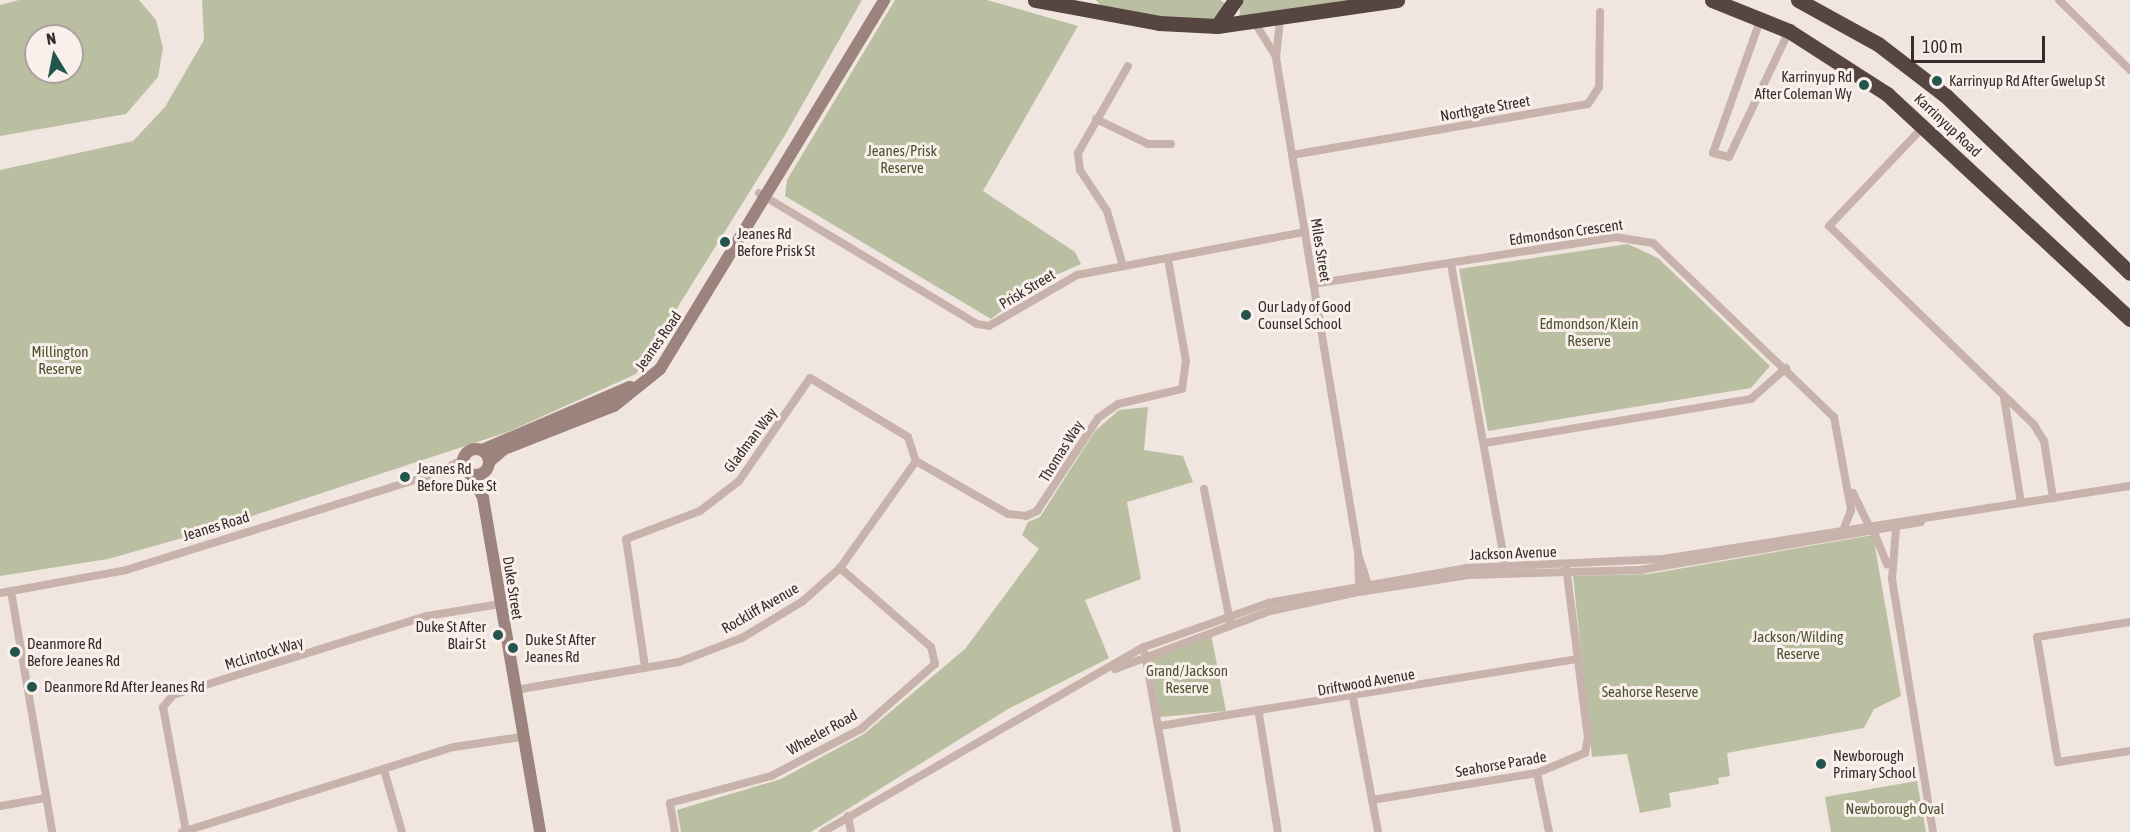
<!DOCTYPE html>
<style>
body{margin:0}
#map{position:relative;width:2130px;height:832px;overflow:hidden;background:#f1e5e0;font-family:"Asap Condensed",sans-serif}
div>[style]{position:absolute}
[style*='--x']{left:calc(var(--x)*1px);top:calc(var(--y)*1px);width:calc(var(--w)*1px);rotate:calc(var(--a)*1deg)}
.green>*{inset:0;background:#bbbfa1}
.street>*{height:8px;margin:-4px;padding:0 4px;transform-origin:4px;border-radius:4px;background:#c8b3ac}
.secondary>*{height:12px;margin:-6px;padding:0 6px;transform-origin:6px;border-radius:6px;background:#9c837e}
.secondary>.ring{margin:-6px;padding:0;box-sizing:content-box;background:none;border:12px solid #9c837e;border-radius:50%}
.highway>*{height:15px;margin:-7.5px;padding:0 7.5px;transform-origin:7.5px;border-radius:7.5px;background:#574542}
.dots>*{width:16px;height:16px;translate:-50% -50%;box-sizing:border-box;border:3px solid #f9f0ec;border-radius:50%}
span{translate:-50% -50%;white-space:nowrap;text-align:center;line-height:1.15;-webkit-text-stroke:6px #f9f0ec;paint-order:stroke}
.poi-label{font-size:15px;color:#372c2b}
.right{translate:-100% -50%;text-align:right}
.left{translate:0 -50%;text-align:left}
.street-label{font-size:15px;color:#372c2b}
.park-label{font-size:15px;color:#4d5330}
.north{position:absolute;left:24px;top:24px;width:60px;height:60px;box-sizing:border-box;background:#f9f0ec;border:2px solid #aba29f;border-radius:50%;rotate:350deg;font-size:16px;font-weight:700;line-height:24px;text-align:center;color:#372c2b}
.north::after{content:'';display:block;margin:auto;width:21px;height:27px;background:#23554e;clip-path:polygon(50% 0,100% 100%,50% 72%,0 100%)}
.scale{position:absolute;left:1911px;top:36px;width:134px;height:27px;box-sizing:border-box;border:3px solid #372c2b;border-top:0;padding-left:8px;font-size:18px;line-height:21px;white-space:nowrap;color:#372c2b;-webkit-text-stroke:4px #f9f0ec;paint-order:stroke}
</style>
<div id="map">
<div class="green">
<div style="clip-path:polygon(evenodd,19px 0,139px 0,156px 20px,163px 48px,158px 77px,126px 114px,0 136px,0 5px,19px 0,36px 36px,72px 36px,72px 72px,36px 72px,36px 36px)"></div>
<div style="clip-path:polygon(202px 0,862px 0,785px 135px,636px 374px,508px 432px,200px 533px,108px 559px,0 576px,0 170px,133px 141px,165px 107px,204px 40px)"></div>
<div style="clip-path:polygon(895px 0,987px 0,1078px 26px,983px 191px,1075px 252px,1081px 264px,1040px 282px,991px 319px,785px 196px,787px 180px)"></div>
<div style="clip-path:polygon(1096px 0,1220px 0,1228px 5px,1220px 20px,1178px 20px,1101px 6px)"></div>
<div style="clip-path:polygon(1241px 0,1370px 0,1239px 20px)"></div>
<div style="clip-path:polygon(1628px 244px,1658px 258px,1770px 366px,1751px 388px,1488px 431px,1459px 269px)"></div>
<div style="clip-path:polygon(1148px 407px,1144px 450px,1183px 456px,1193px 482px,1127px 502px,1141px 579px,1085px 600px,1109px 658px,1008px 709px,811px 832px,681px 832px,677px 810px,781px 779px,864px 734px,965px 649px,1039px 549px,1022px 535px,1028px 522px,1040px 517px,1095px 431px,1119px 410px)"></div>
<div style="clip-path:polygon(1873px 535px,1901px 696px,1874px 709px,1864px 728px,1727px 753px,1730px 776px,1718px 778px,1719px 784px,1669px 793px,1671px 807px,1640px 813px,1627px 754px,1592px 757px,1573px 576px,1649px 574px)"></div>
<div style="clip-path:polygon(1211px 634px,1226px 711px,1160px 717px,1150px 658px)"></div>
<div style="clip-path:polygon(1917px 781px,1926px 832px,1831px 832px,1825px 797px)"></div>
</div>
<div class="street">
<div style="--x:2059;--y:0;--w:100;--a:44.6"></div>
<div style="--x:1761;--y:18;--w:143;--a:109.6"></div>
<div style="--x:1713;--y:153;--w:16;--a:14"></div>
<div style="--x:1729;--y:157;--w:140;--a:-64.5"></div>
<div style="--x:1280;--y:20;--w:38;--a:96"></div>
<div style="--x:1276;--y:58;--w:502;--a:80.59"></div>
<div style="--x:1358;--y:553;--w:35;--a:88"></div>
<div style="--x:1255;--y:23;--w:40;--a:58"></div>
<div style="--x:1096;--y:119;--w:58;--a:25.7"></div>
<div style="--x:1148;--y:144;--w:23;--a:0"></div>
<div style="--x:1924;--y:126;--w:138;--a:133.5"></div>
<div style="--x:1829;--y:226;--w:286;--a:44.1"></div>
<div style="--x:2034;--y:425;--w:19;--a:58"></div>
<div style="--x:2044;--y:441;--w:58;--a:81"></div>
<div style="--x:1292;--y:155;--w:300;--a:-9.8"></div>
<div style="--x:1588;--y:104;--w:20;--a:-57"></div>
<div style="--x:1599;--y:87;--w:75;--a:-89.2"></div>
<div style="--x:759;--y:193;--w:254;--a:31"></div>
<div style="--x:977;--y:324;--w:12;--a:9"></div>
<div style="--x:989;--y:326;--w:102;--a:-30.1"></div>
<div style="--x:1077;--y:275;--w:232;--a:-10.7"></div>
<div style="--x:1451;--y:264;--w:311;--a:79.8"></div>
<div style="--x:1123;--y:266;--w:57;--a:-106.2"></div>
<div style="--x:1107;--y:211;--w:49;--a:-123.4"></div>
<div style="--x:1080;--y:170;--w:17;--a:-97"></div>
<div style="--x:1078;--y:153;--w:100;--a:-60.1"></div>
<div style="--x:1313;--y:284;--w:306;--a:-8.8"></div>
<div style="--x:1615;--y:237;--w:38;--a:9"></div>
<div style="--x:1653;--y:243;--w:251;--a:43.9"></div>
<div style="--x:1834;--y:417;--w:95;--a:79.6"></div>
<div style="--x:1851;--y:510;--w:19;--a:111"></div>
<div style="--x:2004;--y:397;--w:107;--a:80.9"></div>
<div style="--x:1485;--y:443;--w:270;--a:-9.4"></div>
<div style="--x:1751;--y:399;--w:47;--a:-41.5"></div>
<div style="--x:916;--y:461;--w:106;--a:29.9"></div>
<div style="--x:1008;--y:514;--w:18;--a:6"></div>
<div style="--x:1026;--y:516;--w:12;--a:-24"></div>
<div style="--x:1037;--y:511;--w:111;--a:-56.7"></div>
<div style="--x:1098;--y:418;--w:24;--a:-35"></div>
<div style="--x:1118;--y:404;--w:66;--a:-13.2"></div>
<div style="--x:1182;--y:389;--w:28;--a:-82"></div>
<div style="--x:1186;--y:361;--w:104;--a:-100"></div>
<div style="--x:441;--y:473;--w:26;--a:-2"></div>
<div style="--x:1204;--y:489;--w:135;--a:78.9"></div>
<div style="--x:1853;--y:493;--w:34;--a:64"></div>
<div style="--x:1896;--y:529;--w:50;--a:94.6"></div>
<div style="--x:1892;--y:579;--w:256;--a:80.8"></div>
<div style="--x:1874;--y:532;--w:35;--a:68"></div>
<div style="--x:1359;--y:557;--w:32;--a:72"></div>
<div style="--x:11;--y:591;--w:244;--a:80.3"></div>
<div style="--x:0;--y:593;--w:128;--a:-10.3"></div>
<div style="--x:126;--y:570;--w:326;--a:-17.3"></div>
<div style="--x:437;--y:473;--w:30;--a:-28"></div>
<div style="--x:2130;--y:622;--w:94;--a:170.8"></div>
<div style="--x:2037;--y:637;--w:127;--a:80.5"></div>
<div style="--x:2058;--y:762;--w:73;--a:-8.7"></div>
<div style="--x:1145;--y:654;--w:181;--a:79.8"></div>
<div style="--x:645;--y:667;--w:129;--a:-98.4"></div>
<div style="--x:626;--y:539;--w:79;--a:-20.7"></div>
<div style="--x:700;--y:511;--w:49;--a:-37.6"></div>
<div style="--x:739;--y:481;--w:125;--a:-55.4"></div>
<div style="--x:810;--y:378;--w:114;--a:31"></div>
<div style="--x:908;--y:437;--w:25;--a:72"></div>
<div style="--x:1115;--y:669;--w:165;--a:-20.5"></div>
<div style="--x:1270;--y:611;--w:91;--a:-12.1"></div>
<div style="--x:1359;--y:592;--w:111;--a:-8.8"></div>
<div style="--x:1469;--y:575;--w:171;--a:-1.7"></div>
<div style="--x:1640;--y:570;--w:285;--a:-9.7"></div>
<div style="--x:521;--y:689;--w:160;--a:-9.7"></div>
<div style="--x:679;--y:662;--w:67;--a:-20.9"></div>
<div style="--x:742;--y:638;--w:71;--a:-31.2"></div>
<div style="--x:803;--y:601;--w:50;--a:-41.7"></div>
<div style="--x:840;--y:568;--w:131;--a:-54.6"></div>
<div style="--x:1353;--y:698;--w:136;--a:79.4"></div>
<div style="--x:1259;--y:714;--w:120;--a:80.9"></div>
<div style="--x:1159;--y:726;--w:423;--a:-9.1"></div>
<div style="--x:384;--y:770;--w:65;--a:73.8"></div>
<div style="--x:1537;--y:773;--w:60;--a:78.5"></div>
<div style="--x:1372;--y:800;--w:167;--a:-9.3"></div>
<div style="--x:1537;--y:773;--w:52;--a:-22.6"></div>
<div style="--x:1585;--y:753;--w:15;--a:-79"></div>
<div style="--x:1588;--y:738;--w:172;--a:-97.3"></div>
<div style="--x:0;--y:806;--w:47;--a:-9.9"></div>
<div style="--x:848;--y:816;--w:16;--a:79"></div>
<div style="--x:186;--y:831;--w:126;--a:-100.5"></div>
<div style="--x:163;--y:707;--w:16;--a:-50"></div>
<div style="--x:173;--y:695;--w:266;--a:-17.3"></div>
<div style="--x:427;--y:616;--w:74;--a:-9.3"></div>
<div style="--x:182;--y:832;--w:285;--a:-17.4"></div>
<div style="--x:454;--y:747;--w:68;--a:-8.5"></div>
<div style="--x:675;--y:832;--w:29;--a:-100"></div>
<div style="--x:670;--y:803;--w:105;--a:-15"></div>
<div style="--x:771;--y:776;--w:102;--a:-27.6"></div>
<div style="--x:861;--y:729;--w:98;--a:-41.3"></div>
<div style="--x:935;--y:664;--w:17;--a:-103"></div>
<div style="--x:931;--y:647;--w:121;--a:-139"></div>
<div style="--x:823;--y:832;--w:370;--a:-30"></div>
<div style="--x:1144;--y:647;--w:132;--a:-19.5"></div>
<div style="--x:1268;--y:603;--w:201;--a:-10"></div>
<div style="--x:1466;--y:568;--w:197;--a:-2.6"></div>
<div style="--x:1663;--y:559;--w:473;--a:-8.9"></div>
</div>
<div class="secondary">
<div class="ring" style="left:463px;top:449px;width:14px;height:14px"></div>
<div style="--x:482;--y:450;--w:161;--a:-23.1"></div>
<div style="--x:489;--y:462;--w:20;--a:-41"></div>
<div style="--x:504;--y:449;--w:118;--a:-21.4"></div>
<div style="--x:614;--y:406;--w:59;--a:-38.8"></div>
<div style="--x:660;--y:369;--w:432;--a:-58.7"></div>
<div style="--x:471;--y:474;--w:27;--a:63"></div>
<div style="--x:483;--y:498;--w:339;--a:80.3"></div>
</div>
<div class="highway">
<div style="--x:1035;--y:0;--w:126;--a:10.5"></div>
<div style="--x:1159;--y:23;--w:58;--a:3"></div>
<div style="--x:1217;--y:26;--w:182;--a:-8.2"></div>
<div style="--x:1712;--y:0;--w:83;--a:21.9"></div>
<div style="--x:1789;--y:31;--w:117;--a:32.7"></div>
<div style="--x:1887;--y:94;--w:331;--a:42.8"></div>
<div style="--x:1798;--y:0;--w:91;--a:28.8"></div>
<div style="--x:1878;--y:44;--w:86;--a:37.4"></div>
<div style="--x:1946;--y:96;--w:255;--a:43.9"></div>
<div style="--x:1217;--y:26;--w:32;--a:-55"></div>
</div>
<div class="dots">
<div style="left:1937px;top:81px;background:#23554e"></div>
<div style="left:1864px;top:85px;background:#23554e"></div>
<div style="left:725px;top:242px;background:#23554e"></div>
<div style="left:1246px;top:315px;background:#23554e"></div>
<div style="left:405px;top:477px;background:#23554e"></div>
<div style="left:498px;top:635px;background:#23554e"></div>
<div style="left:513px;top:648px;background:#23554e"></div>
<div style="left:15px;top:652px;background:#23554e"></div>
<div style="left:32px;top:687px;background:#23554e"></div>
<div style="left:1821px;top:764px;background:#23554e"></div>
</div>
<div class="poi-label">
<span class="right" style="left:1852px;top:85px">Karrinyup Rd<br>After Coleman Wy</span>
<span class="left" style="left:1949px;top:81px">Karrinyup Rd After Gwelup St</span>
<span class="left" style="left:737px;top:242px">Jeanes Rd<br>Before Prisk St</span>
<span class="left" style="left:1258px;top:315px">Our Lady of Good<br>Counsel School</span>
<span class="left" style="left:417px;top:477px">Jeanes Rd<br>Before Duke St</span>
<span class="right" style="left:486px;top:635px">Duke St After<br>Blair St</span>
<span class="left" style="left:525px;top:648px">Duke St After<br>Jeanes Rd</span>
<span class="left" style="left:27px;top:652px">Deanmore Rd<br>Before Jeanes Rd</span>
<span class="left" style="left:44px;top:687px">Deanmore Rd After Jeanes Rd</span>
<span class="left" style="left:1833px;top:764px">Newborough<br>Primary School</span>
</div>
<div class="street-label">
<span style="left:1485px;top:108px;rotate:-10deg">Northgate Street</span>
<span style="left:1948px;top:125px;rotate:43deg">Karrinyup Road</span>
<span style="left:1566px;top:232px;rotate:-8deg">Edmondson Crescent</span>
<span style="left:1321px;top:250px;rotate:81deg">Miles Street</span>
<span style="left:1027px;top:289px;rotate:-31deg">Prisk Street</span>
<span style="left:658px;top:341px;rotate:-55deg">Jeanes Road</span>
<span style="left:750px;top:440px;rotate:-53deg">Gladman Way</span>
<span style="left:1061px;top:451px;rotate:-58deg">Thomas Way</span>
<span style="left:216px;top:526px;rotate:-17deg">Jeanes Road</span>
<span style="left:1513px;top:553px;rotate:-2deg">Jackson Avenue</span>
<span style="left:513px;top:588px;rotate:81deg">Duke Street</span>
<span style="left:760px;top:608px;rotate:-30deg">Rockliff Avenue</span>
<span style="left:264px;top:653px;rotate:-17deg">McLintock Way</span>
<span style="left:1366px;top:682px;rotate:-10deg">Driftwood Avenue</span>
<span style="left:822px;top:732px;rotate:-29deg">Wheeler Road</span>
<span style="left:1501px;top:764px;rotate:-10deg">Seahorse Parade</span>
</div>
<div class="park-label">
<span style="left:902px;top:159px">Jeanes/Prisk<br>Reserve</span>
<span style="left:1589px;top:332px">Edmondson/Klein<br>Reserve</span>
<span style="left:60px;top:360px">Millington<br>Reserve</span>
<span style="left:1798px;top:645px">Jackson/Wilding<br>Reserve</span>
<span style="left:1187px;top:679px">Grand/Jackson<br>Reserve</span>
<span style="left:1650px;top:692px">Seahorse Reserve</span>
<span style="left:1895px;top:809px">Newborough Oval</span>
</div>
<div class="north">N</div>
<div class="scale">100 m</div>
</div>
